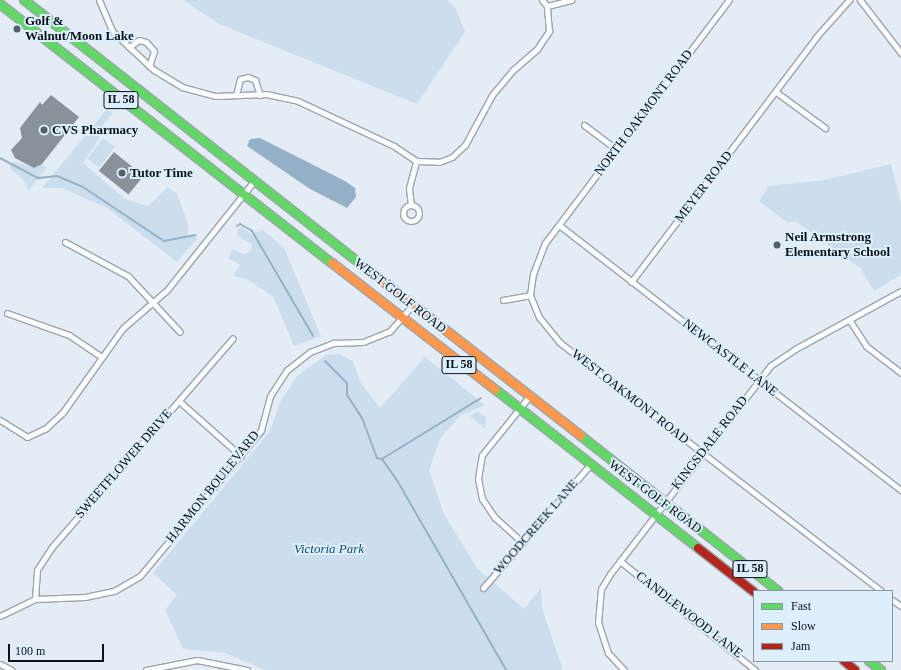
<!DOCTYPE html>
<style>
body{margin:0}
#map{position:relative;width:901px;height:670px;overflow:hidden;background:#e4edf5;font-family:"Times New Roman",serif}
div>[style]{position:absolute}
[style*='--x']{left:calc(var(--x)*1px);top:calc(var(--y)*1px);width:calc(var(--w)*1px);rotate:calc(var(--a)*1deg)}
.green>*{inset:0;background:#ccdeed;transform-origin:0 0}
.water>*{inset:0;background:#95b1c8}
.stream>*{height:2px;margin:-1px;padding:0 1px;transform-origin:1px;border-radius:1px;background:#95b1c8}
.building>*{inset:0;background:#87929a;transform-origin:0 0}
.roads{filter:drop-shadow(1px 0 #9ca5ac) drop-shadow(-1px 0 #9ca5ac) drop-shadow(0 1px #9ca5ac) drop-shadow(0 -1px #9ca5ac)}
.street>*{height:5px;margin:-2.5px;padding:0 2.5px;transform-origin:2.5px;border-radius:2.5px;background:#fbfcfe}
.street>.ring{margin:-2.5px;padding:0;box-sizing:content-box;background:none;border:5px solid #fbfcfe;border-radius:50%}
.fast>*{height:8px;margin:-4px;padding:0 4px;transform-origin:4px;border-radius:4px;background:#63d668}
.slow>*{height:8px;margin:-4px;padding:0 4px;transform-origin:4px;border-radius:4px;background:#ff974d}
.jam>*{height:8px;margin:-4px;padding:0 4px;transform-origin:4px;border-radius:4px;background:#b3261e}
.dots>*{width:11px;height:11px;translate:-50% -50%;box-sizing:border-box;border:2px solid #ddeefc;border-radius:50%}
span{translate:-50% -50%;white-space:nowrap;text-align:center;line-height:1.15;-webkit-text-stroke:4px #ddeefc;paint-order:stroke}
.shield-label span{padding:1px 3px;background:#ddeefc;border:1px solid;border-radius:3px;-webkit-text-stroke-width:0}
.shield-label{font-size:12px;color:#09121a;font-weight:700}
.poi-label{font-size:13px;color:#09121a;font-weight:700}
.left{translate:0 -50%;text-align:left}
.street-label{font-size:13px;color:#09121a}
.park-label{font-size:13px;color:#134f78;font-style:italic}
.legend{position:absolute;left:753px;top:590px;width:140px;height:72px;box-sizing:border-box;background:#ddeefc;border:1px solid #8896a2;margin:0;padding:5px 7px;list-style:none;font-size:12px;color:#09121a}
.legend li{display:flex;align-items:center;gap:8px;height:20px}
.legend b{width:20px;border:1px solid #8896a2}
.scale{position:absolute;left:8px;top:644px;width:96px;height:18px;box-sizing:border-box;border:2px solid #09121a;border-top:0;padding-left:5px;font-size:12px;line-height:14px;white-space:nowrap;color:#09121a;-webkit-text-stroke:3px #ddeefc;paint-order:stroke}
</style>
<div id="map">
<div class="green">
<div style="clip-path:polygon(183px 0,447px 0,455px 7px,465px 32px,417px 104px,219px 24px)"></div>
<div style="clip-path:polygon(107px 109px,113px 114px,103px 124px,100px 137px,83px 163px,125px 199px,148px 206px,168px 187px,177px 194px,188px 224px,187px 237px,195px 235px,197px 239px,177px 262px,107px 208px,62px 188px,42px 188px)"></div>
<div style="left:103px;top:138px;width:15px;height:26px;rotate:37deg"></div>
<div style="clip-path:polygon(14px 161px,34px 168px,42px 164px,47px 168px,29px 190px,21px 177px,9px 168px)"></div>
<div style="clip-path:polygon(891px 164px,901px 204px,901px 275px,874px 291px,860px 268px,795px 221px,788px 223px,759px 201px,769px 186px,824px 180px)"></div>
<div style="clip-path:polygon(241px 227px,251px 234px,263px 230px,284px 248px,321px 336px,294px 346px,273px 296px,246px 279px,233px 276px,240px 265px,228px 258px,233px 249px,243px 254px,250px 252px,252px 244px,238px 236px,237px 231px)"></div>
<div style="clip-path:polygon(339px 354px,353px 361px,360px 382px,380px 408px,425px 357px,485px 405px,461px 415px,441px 437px,429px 470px,444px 514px,477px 568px,524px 609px,541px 588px,542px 608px,563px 670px,265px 670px,225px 653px,183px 649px,165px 610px,177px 595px,153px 573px,270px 431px,280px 402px,297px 376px,326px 355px)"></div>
<div style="clip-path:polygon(478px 411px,486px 418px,485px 429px,470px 416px)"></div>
</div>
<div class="water">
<div style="clip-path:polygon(260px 138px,345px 181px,355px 188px,356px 197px,347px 208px,310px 189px,247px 146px,250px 139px)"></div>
</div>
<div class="stream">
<div style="--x:0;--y:158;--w:43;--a:27.8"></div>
<div style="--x:38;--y:178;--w:19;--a:-6"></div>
<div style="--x:57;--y:176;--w:28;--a:23"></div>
<div style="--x:83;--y:187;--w:97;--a:33.7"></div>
<div style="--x:164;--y:241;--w:32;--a:-11"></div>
<div style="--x:237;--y:226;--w:4;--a:-34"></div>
<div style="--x:240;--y:224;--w:14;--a:30"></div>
<div style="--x:252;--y:231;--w:121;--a:59.8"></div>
<div style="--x:325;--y:361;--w:31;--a:45"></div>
<div style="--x:347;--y:383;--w:12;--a:90"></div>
<div style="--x:347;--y:395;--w:27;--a:57"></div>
<div style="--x:362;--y:418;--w:43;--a:69.4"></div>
<div style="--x:377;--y:458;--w:5;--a:11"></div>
<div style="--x:382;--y:459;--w:28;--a:55"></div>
<div style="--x:398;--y:482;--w:217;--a:60.1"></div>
<div style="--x:382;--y:459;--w:116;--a:-31.6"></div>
</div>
<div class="building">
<div style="clip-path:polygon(51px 95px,79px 117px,42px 164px,34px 168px,15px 158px,11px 150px,22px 138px,20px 128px,40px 102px,42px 105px)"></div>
<div style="left:114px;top:152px;width:38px;height:24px;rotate:39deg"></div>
</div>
<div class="roads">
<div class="street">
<div style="--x:99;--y:0;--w:34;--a:67"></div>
<div style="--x:112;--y:31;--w:57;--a:42.9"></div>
<div style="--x:154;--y:70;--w:33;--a:31"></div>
<div style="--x:182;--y:87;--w:35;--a:15"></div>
<div style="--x:216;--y:96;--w:50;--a:-2.3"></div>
<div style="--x:266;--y:94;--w:33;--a:12"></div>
<div style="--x:298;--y:101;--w:106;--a:25.1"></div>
<div style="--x:394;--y:146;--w:27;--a:34"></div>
<div style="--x:416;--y:161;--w:23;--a:2"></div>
<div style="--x:439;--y:162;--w:14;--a:-21"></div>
<div style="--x:452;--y:157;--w:18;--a:-43"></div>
<div style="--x:465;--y:145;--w:57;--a:-61.6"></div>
<div style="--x:492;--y:95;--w:33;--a:-50"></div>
<div style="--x:513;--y:70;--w:32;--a:-41"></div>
<div style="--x:537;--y:49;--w:22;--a:-56"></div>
<div style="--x:549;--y:31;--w:25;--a:-95"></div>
<div style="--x:547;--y:6;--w:8;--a:-130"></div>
<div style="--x:860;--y:0;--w:67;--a:52.3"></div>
<div style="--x:547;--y:6;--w:25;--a:-14"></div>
<div style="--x:129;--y:47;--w:12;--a:-35"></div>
<div style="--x:139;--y:40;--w:7;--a:16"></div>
<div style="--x:146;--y:42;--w:12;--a:48"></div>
<div style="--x:154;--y:51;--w:16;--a:108"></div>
<div style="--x:776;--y:92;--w:61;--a:36.3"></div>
<div style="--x:236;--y:95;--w:16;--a:-76"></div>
<div style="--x:240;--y:79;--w:8;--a:-14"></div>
<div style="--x:248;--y:77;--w:8;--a:23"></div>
<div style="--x:255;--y:80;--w:16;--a:72"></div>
<div style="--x:584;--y:125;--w:40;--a:37"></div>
<div class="ring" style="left:403px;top:205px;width:11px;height:11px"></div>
<div style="--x:411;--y:205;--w:17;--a:-97"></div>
<div style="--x:409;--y:188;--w:28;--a:-75"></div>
<div style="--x:559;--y:225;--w:433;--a:37.8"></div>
<div style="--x:65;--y:242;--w:72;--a:28.4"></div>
<div style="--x:128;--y:276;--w:76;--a:47.1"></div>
<div style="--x:631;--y:282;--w:307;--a:-52.9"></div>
<div style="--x:816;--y:37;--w:50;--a:-48.3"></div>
<div style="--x:530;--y:295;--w:21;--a:-82"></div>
<div style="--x:533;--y:274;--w:33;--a:-69"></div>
<div style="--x:545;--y:243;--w:305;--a:-52.9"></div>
<div style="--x:503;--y:300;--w:27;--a:-10"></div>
<div style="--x:530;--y:295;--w:24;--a:68"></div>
<div style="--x:539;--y:317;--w:32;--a:51"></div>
<div style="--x:559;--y:342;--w:407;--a:37.7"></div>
<div style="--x:7;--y:313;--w:66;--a:19.5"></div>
<div style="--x:69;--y:335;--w:37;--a:34"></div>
<div style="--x:850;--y:321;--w:30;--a:57"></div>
<div style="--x:866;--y:346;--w:44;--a:37.6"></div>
<div style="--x:179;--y:401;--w:83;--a:41.6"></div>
<div style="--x:0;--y:420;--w:32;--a:32"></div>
<div style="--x:27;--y:437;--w:21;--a:-25"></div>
<div style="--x:46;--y:428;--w:23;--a:-43"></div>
<div style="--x:63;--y:412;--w:103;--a:-54.5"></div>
<div style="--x:123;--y:328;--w:58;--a:-40.8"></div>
<div style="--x:167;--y:290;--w:139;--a:-51.4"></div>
<div style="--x:522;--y:542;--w:36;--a:-138"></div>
<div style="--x:495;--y:518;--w:23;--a:-124"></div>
<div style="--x:482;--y:499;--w:20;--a:-101"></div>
<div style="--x:478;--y:479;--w:24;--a:-81"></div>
<div style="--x:482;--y:455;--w:73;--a:-51.1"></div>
<div style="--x:620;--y:561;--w:174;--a:38.9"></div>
<div style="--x:483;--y:588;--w:162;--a:-49"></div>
<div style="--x:35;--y:599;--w:29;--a:-86"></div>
<div style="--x:37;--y:570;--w:27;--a:-57"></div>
<div style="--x:52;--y:547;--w:276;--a:-49.1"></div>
<div style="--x:892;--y:600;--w:11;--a:34"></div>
<div style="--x:0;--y:616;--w:39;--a:-26"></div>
<div style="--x:35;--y:599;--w:50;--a:-2.3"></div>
<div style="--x:85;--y:597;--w:30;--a:-12"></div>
<div style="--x:114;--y:591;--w:30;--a:-30"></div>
<div style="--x:140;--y:576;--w:190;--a:-50.3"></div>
<div style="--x:261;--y:430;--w:35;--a:-75"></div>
<div style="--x:270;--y:396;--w:31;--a:-57"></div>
<div style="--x:287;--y:370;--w:29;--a:-38"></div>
<div style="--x:310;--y:352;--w:26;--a:-21"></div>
<div style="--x:334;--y:343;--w:29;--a:-2"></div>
<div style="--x:363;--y:342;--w:29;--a:-22"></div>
<div style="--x:390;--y:331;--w:35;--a:-49"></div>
<div style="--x:0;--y:664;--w:13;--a:27"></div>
<div style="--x:146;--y:670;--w:52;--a:-11.1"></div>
<div style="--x:197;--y:660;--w:51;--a:11.3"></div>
<div style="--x:624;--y:670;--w:23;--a:-133"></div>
<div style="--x:608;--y:653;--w:32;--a:-108"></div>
<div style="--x:598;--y:623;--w:34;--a:-85"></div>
<div style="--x:601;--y:589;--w:17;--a:-59"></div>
<div style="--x:610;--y:574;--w:262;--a:-52.4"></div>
<div style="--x:770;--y:366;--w:30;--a:-34"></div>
<div style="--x:795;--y:349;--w:121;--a:-28.7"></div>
</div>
<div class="fast">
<div style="--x:24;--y:0;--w:428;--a:38.1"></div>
<div style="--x:0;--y:4;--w:421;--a:38"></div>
<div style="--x:496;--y:390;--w:256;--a:38"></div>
<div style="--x:581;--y:436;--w:251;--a:38.2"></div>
<div style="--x:869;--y:661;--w:15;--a:37"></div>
</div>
<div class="slow">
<div style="--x:332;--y:263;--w:207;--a:37.8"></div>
<div style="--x:361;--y:264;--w:279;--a:38"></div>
</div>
<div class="jam">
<div style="--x:698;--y:548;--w:71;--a:38.2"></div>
<div style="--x:844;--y:661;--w:14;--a:39"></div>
</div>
</div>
<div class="dots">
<div style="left:17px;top:29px;background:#565f67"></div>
<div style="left:44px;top:130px;background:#565f67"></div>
<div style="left:122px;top:173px;background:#565f67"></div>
<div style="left:777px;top:245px;background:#565f67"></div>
</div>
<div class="shield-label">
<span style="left:121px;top:100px">IL 58</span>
<span style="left:459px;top:365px">IL 58</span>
<span style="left:750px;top:569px">IL 58</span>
</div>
<div class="poi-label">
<span class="left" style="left:25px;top:29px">Golf &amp;<br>Walnut/Moon Lake</span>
<span class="left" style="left:52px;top:130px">CVS Pharmacy</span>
<span class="left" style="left:130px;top:173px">Tutor Time</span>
<span class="left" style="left:785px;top:245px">Neil Armstrong<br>Elementary School</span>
</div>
<div class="street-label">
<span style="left:644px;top:113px;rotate:-53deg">NORTH OAKMONT ROAD</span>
<span style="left:704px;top:187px;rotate:-53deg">MEYER ROAD</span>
<span style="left:400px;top:296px;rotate:38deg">WEST GOLF ROAD</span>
<span style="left:730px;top:358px;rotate:38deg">NEWCASTLE LANE</span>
<span style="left:630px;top:397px;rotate:38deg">WEST OAKMONT ROAD</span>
<span style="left:710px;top:443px;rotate:-52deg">KINGSDALE ROAD</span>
<span style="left:124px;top:464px;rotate:-49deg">SWEETFLOWER DRIVE</span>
<span style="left:213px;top:487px;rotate:-51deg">HARMON BOULEVARD</span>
<span style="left:655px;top:497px;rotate:37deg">WEST GOLF ROAD</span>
<span style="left:536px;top:527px;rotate:-49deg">WOODCREEK LANE</span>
<span style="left:689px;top:615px;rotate:38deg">CANDLEWOOD LANE</span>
</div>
<div class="park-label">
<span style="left:329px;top:549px">Victoria Park</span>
</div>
<ul class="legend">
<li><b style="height:5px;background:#63d668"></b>Fast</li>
<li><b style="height:5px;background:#ff974d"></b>Slow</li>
<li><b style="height:5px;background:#b3261e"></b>Jam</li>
</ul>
<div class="scale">100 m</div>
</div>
